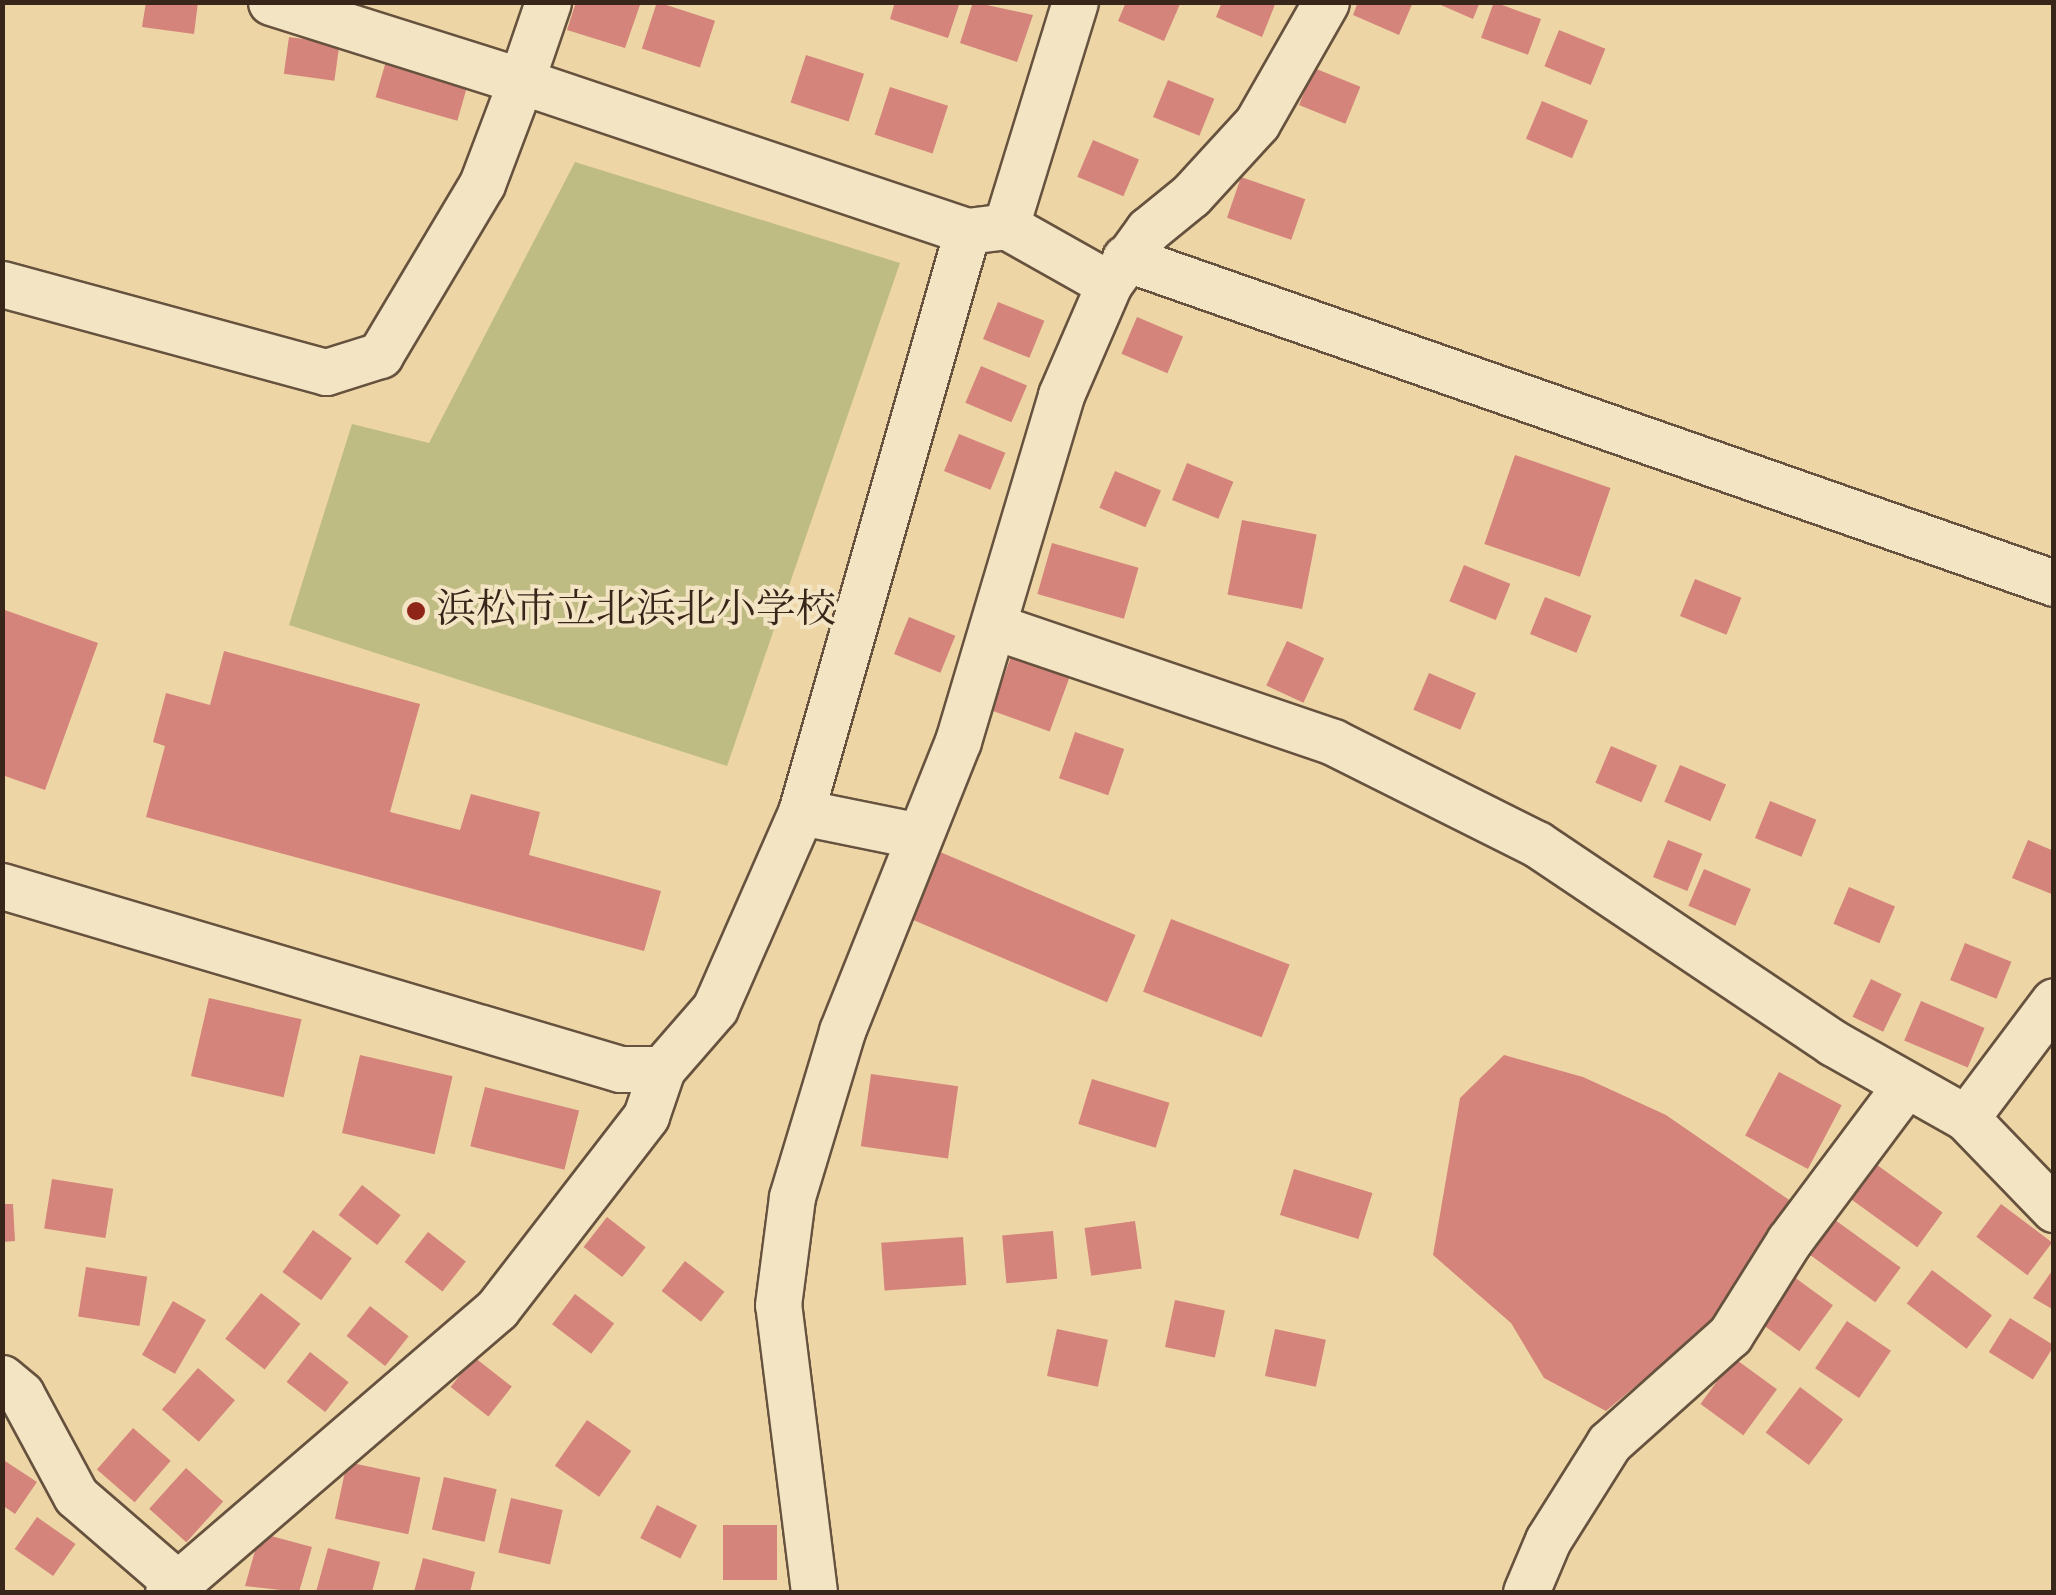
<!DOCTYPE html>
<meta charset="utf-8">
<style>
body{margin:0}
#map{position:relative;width:2056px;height:1595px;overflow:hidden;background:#edd5a5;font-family:"IM FELL DW Pica","Noto Serif JP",serif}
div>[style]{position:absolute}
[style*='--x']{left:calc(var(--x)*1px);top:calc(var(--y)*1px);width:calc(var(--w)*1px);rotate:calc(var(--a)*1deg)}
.green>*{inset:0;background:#bebc82}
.building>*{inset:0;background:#d4847b;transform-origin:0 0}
.roads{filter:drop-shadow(2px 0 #66523e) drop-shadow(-2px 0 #66523e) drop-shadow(0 2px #66523e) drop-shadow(0 -2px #66523e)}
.street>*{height:45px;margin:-22.5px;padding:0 22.5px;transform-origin:22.5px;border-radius:22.5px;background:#f3e4c4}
.dots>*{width:28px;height:28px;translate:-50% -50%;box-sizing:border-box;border:5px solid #f3e4c4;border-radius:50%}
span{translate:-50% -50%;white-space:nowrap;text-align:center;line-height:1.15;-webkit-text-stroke:8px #f3e4c4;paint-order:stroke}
.poi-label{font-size:40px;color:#39261b}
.left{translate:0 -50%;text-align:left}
.frame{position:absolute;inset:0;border:5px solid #39261b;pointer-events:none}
</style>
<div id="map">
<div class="green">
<div style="clip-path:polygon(575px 162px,900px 263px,727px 766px,289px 625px,352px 424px,429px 443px)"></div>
</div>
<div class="building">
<div style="clip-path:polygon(146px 2px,198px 2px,194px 34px,142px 27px)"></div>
<div style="clip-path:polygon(576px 2px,641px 2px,625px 48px,567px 30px)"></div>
<div style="left:657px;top:2px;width:61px;height:49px;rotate:18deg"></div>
<div style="clip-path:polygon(895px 2px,960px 2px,948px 38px,890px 19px)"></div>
<div style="clip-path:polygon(973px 2px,1033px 15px,1017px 62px,960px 43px)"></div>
<div style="clip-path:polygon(1126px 2px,1177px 2px,1180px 4px,1164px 41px,1118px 21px)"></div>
<div style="clip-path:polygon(1222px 2px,1276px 2px,1262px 37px,1216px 17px)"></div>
<div style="clip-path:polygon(1358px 2px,1413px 2px,1399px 35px,1353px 15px)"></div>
<div style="clip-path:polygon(1434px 2px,1480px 2px,1473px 19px)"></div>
<div style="left:1494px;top:2px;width:50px;height:38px;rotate:20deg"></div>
<div style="left:1559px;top:30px;width:50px;height:39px;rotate:22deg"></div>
<div style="left:289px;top:37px;width:51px;height:37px;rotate:8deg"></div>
<div style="left:388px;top:54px;width:85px;height:45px;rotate:16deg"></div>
<div style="left:806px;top:55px;width:61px;height:50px;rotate:18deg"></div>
<div style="left:1314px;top:68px;width:50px;height:40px;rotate:22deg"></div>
<div style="left:1168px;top:80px;width:50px;height:40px;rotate:22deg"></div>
<div style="left:890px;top:87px;width:61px;height:50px;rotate:18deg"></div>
<div style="left:1542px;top:101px;width:50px;height:41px;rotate:23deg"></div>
<div style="left:1093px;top:140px;width:50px;height:40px;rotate:23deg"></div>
<div style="left:1241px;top:177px;width:68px;height:43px;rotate:19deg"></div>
<div style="left:998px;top:302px;width:50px;height:40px;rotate:22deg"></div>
<div style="left:1137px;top:317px;width:50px;height:40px;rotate:23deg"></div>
<div style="left:981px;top:366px;width:50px;height:40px;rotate:23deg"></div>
<div style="left:959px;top:434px;width:50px;height:40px;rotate:22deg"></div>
<div style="left:1515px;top:455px;width:101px;height:94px;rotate:19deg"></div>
<div style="left:1187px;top:463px;width:50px;height:40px;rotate:22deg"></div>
<div style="left:1115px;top:471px;width:50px;height:40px;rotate:23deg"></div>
<div style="left:1242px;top:520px;width:76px;height:76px;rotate:11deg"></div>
<div style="left:1052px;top:543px;width:90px;height:53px;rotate:16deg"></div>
<div style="left:1464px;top:565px;width:50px;height:39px;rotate:22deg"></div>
<div style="left:1695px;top:579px;width:50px;height:40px;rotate:22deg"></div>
<div style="left:1545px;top:597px;width:50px;height:40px;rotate:22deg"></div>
<div style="clip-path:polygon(2px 609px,98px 643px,45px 790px,2px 775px)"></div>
<div style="left:909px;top:617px;width:50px;height:40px;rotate:22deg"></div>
<div style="left:1287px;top:641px;width:41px;height:49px;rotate:25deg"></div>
<div style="clip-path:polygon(224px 651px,420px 704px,390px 812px,460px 830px,471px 794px,540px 812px,529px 855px,661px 891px,644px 951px,146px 817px,165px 746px,153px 742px,166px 693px,210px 705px)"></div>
<div style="left:1012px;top:654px;width:62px;height:60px;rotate:20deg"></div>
<div style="left:1429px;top:673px;width:51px;height:40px;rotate:23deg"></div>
<div style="left:1075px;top:732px;width:52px;height:49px;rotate:19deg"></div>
<div style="left:1611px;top:746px;width:50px;height:40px;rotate:23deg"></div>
<div style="left:1680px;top:765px;width:50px;height:40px;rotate:23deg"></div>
<div style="left:1770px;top:801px;width:50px;height:40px;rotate:22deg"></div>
<div style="left:1668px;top:840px;width:37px;height:40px;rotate:22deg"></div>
<div style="clip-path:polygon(2028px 840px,2054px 851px,2054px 895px,2012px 878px)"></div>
<div style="left:933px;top:849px;width:220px;height:73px;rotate:23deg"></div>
<div style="left:1704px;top:869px;width:51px;height:40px;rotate:23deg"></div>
<div style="left:1849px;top:887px;width:50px;height:40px;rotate:23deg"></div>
<div style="left:1171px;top:919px;width:127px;height:78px;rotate:21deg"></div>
<div style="left:1965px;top:943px;width:50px;height:40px;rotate:22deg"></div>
<div style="left:1871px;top:979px;width:34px;height:42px;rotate:26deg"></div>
<div style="left:209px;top:998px;width:95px;height:80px;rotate:13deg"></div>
<div style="left:1921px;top:1001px;width:69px;height:43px;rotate:23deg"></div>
<div style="left:360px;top:1055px;width:95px;height:80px;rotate:13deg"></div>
<div style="clip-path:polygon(1504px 1055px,1583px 1077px,1666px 1115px,1795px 1204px,1711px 1323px,1606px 1411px,1544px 1378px,1511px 1323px,1433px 1255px,1460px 1098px)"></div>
<div style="left:1779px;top:1072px;width:71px;height:72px;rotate:28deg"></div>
<div style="left:871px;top:1074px;width:88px;height:73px;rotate:8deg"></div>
<div style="left:1092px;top:1079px;width:81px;height:47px;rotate:17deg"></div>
<div style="left:485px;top:1087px;width:97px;height:61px;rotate:14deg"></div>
<div style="left:1873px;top:1162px;width:86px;height:43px;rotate:36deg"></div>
<div style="left:1294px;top:1169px;width:82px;height:48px;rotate:17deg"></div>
<div style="left:52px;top:1179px;width:62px;height:50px;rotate:9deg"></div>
<div style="left:362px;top:1185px;width:49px;height:38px;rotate:38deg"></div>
<div style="clip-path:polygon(2px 1204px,13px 1204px,15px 1241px,2px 1242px)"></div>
<div style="left:2001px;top:1204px;width:64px;height:41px;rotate:37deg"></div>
<div style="left:607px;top:1217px;width:49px;height:38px;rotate:38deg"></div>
<div style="left:1831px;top:1217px;width:86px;height:43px;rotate:36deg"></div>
<div style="left:1135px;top:1221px;width:48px;height:51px;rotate:82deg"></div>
<div style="left:313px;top:1230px;width:48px;height:52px;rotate:36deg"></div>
<div style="left:1053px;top:1231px;width:48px;height:51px;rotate:85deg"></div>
<div style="left:428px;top:1232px;width:48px;height:38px;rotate:38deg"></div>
<div style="left:963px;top:1237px;width:48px;height:82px;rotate:86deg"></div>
<div style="left:685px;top:1261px;width:50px;height:38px;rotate:38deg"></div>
<div style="left:86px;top:1267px;width:62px;height:50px;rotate:9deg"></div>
<div style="clip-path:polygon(2054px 1268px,2054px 1310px,2033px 1298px)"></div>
<div style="left:1932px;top:1270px;width:75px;height:42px;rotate:37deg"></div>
<div style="left:1790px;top:1274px;width:53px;height:57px;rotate:36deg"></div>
<div style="left:261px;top:1293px;width:50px;height:58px;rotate:38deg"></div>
<div style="left:575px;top:1294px;width:49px;height:38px;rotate:37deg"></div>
<div style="left:1175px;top:1300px;width:51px;height:48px;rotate:12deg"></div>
<div style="left:173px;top:1301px;width:38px;height:62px;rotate:30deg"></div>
<div style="left:370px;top:1306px;width:49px;height:38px;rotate:38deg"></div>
<div style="left:2010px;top:1318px;width:52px;height:40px;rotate:32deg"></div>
<div style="left:1847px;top:1321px;width:53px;height:57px;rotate:34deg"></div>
<div style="left:1057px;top:1329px;width:52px;height:48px;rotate:12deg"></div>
<div style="left:1275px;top:1329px;width:52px;height:48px;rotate:12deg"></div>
<div style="left:310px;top:1352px;width:49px;height:38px;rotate:38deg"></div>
<div style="left:474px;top:1357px;width:48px;height:38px;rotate:38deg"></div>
<div style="left:1734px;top:1358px;width:53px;height:57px;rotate:36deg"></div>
<div style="left:198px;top:1368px;width:49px;height:55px;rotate:41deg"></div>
<div style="left:1800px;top:1387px;width:54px;height:57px;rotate:37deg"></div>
<div style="left:587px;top:1420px;width:54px;height:56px;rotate:35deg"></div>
<div style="left:133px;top:1428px;width:50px;height:55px;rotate:41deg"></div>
<div style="clip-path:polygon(2px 1459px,37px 1482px,15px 1514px,2px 1505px)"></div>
<div style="left:347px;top:1462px;width:75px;height:58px;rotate:12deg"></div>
<div style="left:186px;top:1468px;width:50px;height:55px;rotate:42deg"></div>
<div style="left:444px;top:1477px;width:54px;height:54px;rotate:13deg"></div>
<div style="left:511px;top:1498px;width:53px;height:56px;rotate:13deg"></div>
<div style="left:657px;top:1505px;width:45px;height:37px;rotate:27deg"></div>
<div style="left:37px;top:1517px;width:47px;height:39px;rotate:35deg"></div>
<div style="left:777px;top:1525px;width:55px;height:54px;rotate:90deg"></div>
<div style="clip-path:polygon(260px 1533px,312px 1547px,299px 1592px,245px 1586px)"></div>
<div style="clip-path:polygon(328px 1548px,380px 1562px,372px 1592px,316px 1592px)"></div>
<div style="clip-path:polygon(423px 1558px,475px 1572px,470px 1592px,414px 1592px)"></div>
</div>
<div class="roads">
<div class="street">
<div style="--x:271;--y:2;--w:262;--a:17.5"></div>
<div style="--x:521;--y:81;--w:83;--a:-71.1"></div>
<div style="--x:1006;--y:226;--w:234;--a:-72.9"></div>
<div style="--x:1125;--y:258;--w:984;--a:19.28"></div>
<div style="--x:2;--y:284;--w:336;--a:15.2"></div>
<div style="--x:326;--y:372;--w:57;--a:-17.5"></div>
<div style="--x:380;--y:355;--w:199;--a:-59.2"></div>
<div style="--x:482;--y:184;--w:110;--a:-69.3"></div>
<div style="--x:521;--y:81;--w:471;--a:18.6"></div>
<div style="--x:967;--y:231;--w:39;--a:-7"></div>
<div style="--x:1006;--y:226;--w:118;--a:29.4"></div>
<div style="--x:993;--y:626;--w:359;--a:18.8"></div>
<div style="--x:1333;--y:742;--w:228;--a:26.6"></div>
<div style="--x:1537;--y:844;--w:357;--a:33.9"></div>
<div style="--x:1833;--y:1043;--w:153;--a:29.4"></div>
<div style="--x:1966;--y:1118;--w:127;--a:46"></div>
<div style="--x:801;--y:812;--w:120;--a:11.5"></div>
<div style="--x:2;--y:886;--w:645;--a:16.49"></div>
<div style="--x:620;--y:1069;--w:42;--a:0"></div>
<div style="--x:1966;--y:1118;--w:146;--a:-53.1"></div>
<div style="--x:2;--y:1378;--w:25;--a:40"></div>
<div style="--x:21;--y:1394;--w:116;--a:61.7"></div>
<div style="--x:76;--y:1496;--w:135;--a:40.8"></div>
<div style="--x:168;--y:1592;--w:434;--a:-40.7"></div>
<div style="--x:497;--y:1309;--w:244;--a:-52.3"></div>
<div style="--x:646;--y:1116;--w:50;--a:-71.2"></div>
<div style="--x:662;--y:1069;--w:81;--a:-49"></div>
<div style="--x:715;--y:1008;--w:214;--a:-66.3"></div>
<div style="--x:801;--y:812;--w:604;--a:-74.05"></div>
<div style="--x:814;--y:1592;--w:289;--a:-97.1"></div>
<div style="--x:778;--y:1305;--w:109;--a:-82.6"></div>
<div style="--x:792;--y:1197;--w:173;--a:-73.2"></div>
<div style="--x:842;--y:1031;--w:312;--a:-68.2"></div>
<div style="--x:958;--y:741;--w:361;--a:-73.4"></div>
<div style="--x:1061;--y:395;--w:121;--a:-66.6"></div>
<div style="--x:1109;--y:284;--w:67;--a:-54.2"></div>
<div style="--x:1148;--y:230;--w:55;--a:-39.1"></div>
<div style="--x:1191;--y:195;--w:98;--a:-47.5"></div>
<div style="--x:1257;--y:123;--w:139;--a:-60.3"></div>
<div style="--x:1526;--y:1592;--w:56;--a:-67.1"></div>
<div style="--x:1548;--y:1540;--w:115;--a:-57.8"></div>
<div style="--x:1609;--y:1443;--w:162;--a:-41.8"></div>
<div style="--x:1730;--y:1335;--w:111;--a:-57.9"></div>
<div style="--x:1789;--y:1241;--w:194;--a:-53.2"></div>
</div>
</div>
<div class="dots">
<div style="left:416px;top:611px;background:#8f2418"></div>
</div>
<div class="poi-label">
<span class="left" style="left:436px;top:611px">浜松市立北浜北小学校</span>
</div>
<div class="frame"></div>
</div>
